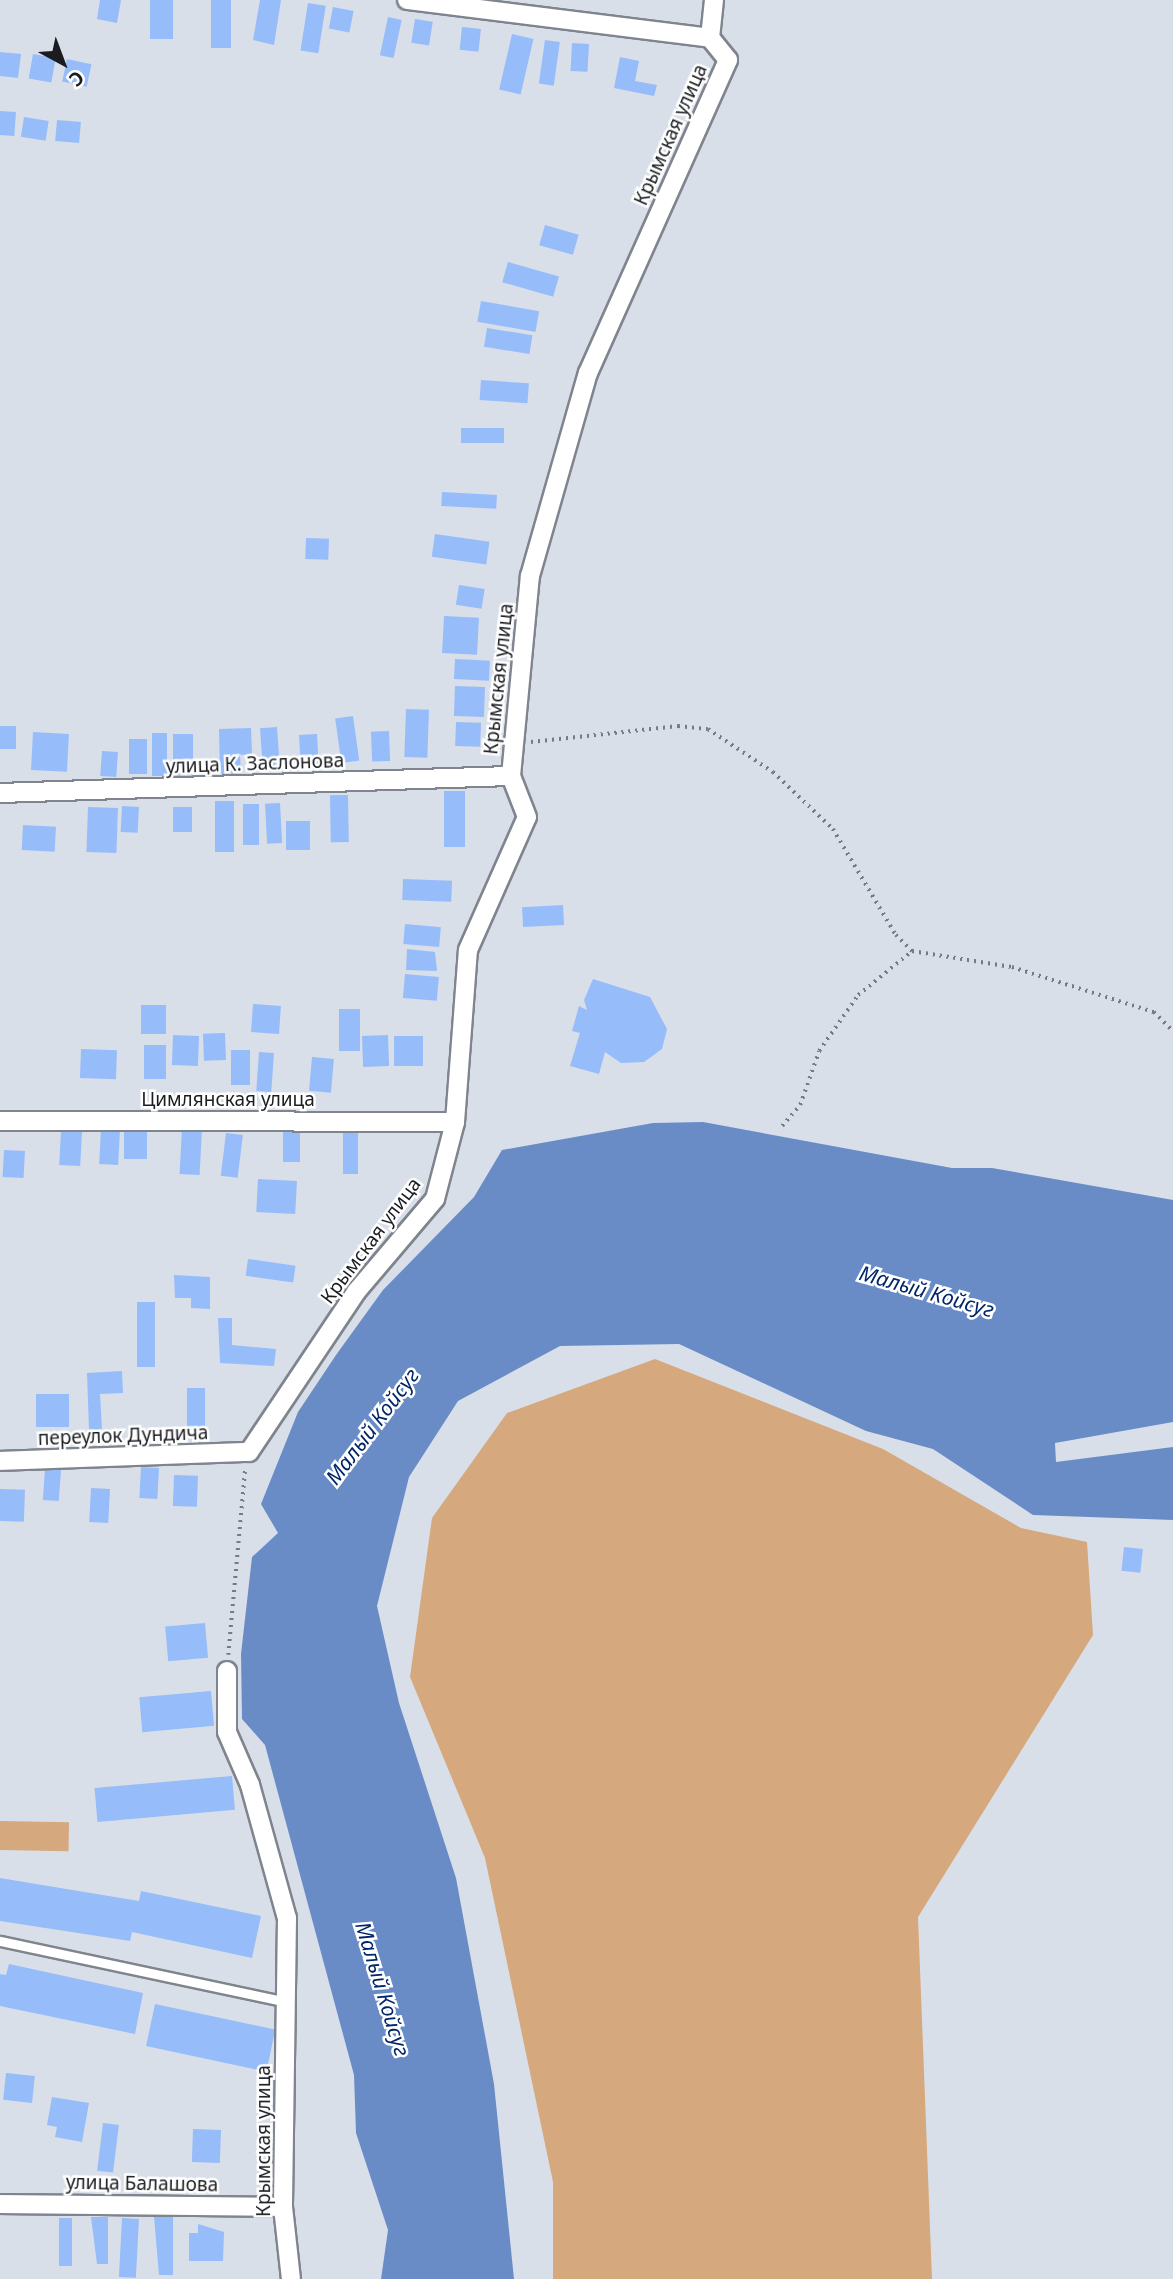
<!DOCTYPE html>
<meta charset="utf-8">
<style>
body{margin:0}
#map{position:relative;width:1173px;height:2279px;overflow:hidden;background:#d8dfe9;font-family:"Noto Sans",sans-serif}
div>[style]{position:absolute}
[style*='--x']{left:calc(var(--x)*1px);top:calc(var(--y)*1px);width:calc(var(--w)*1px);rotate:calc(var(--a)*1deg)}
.green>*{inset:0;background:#d5a87d;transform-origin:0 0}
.water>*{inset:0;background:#698cc7}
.building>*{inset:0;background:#97bcfa;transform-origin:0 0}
.path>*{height:3.5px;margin-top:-1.75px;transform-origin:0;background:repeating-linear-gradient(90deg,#767a81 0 2px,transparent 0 7px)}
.roads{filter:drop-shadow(2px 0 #7f848d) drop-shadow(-2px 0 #7f848d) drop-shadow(0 2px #7f848d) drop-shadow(0 -2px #7f848d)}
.service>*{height:9px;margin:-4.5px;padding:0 4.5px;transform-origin:4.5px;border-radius:4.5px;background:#fff}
.minor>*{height:18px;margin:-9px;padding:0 9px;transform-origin:9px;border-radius:9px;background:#fff}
span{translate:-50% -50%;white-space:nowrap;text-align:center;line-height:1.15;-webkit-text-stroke:5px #fff;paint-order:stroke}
.street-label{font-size:19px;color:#1a1c20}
.water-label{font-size:21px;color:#00256a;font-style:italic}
.north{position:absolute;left:28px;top:28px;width:70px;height:70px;-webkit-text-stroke:5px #fff;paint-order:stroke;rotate:139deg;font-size:19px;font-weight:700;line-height:28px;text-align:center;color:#1a1c20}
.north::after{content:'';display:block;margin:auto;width:24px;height:32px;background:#1a1c20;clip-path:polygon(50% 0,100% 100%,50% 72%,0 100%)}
</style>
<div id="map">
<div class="green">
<div style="clip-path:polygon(655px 1359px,883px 1449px,1021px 1528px,1087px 1542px,1093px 1635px,918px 1917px,932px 2279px,553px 2279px,553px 2182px,485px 1858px,410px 1677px,432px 1518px,507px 1413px)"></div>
<div style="left:0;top:1821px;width:69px;height:29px;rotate:1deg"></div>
</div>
<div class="water">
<div style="clip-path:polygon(703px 1122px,952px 1168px,992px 1168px,1173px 1200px,1173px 1422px,1055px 1443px,1056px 1462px,1173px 1447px,1173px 1520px,1033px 1515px,933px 1449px,866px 1431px,679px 1344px,560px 1346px,458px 1401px,409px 1477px,377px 1606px,399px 1703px,456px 1878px,494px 2084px,514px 2279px,381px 2279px,388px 2230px,356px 2133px,354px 2075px,265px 1745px,242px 1719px,241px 1654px,252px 1557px,278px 1533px,261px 1504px,298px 1412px,336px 1355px,383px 1290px,474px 1197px,502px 1150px,653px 1123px)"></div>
</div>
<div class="building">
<div style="clip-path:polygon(100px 0,121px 0,117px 23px,97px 19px)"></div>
<div style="left:150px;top:0;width:23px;height:39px"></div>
<div style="left:211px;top:0;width:20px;height:48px"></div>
<div style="clip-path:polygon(260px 0,281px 0,274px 45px,253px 40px)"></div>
<div style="left:308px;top:3px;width:18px;height:48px;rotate:9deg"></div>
<div style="left:333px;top:7px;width:21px;height:22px;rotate:11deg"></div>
<div style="left:388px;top:17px;width:14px;height:39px;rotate:12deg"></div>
<div style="left:415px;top:19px;width:18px;height:24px;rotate:9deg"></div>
<div style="left:462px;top:27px;width:19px;height:23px;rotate:6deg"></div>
<div style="left:512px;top:34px;width:22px;height:57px;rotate:13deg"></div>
<div style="left:545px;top:40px;width:15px;height:44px;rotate:8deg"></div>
<div style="left:572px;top:43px;width:17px;height:28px;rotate:3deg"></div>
<div style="clip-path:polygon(0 52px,21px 54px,18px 78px,0 76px)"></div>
<div style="left:33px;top:54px;width:23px;height:25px;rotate:10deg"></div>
<div style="clip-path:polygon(620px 57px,639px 61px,635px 81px,657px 85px,654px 96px,614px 88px)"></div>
<div style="left:67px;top:59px;width:25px;height:23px;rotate:12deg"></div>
<div style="left:0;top:111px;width:16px;height:24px;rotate:4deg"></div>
<div style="left:24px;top:117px;width:25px;height:20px;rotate:9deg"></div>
<div style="left:57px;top:120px;width:24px;height:21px;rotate:5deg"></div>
<div style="left:545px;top:225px;width:35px;height:21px;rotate:16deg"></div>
<div style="left:508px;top:262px;width:53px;height:21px;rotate:16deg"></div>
<div style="left:481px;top:301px;width:59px;height:21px;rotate:10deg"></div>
<div style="left:487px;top:328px;width:46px;height:19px;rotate:9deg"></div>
<div style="left:481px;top:380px;width:48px;height:20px;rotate:4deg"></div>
<div style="left:461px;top:428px;width:43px;height:15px"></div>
<div style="left:442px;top:492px;width:55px;height:14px;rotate:3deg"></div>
<div style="left:435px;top:534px;width:55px;height:23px;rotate:8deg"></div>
<div style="left:306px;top:538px;width:23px;height:21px;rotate:2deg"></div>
<div style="left:459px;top:585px;width:26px;height:20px;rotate:9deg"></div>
<div style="left:444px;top:616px;width:35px;height:37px;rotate:3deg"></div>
<div style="left:455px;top:659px;width:35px;height:20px;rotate:3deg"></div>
<div style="left:455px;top:686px;width:30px;height:30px;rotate:2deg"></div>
<div style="left:406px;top:709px;width:23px;height:48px;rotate:2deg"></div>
<div style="left:353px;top:716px;width:45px;height:18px;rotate:82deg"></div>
<div style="left:456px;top:722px;width:25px;height:24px;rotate:2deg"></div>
<div style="left:0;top:726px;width:16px;height:23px"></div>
<div style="left:277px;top:727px;width:40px;height:17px;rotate:86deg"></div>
<div style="clip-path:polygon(251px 728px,252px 754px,240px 755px,241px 774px,220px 774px,219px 729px)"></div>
<div style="left:389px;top:731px;width:30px;height:18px;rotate:88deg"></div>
<div style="left:33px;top:732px;width:36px;height:38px;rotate:3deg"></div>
<div style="left:152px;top:733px;width:15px;height:43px"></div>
<div style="left:193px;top:734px;width:43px;height:20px;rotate:90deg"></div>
<div style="left:317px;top:734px;width:34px;height:18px;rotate:87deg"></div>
<div style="left:147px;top:739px;width:35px;height:18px;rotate:90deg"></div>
<div style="left:102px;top:751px;width:16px;height:25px;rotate:4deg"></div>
<div style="left:444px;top:791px;width:21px;height:56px"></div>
<div style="left:348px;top:795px;width:47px;height:18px;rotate:89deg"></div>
<div style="left:215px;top:801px;width:19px;height:51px"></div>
<div style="left:280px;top:803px;width:40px;height:15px;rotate:87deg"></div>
<div style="left:243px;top:804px;width:16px;height:41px"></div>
<div style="left:122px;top:806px;width:17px;height:26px;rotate:3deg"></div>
<div style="left:88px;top:807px;width:30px;height:45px;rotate:2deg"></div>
<div style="left:173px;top:807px;width:19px;height:25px"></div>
<div style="left:310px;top:821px;width:29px;height:24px;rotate:90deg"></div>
<div style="left:23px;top:825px;width:33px;height:25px;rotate:3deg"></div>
<div style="left:403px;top:879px;width:49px;height:21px;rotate:2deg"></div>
<div style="left:563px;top:905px;width:20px;height:41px;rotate:87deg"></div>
<div style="left:405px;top:924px;width:36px;height:20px;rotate:5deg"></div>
<div style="clip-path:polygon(407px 949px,435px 952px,437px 971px,406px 970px)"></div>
<div style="left:405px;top:974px;width:34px;height:24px;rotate:5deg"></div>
<div style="clip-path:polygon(593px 979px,650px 997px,667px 1029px,662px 1049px,644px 1062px,621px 1063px,605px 1052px,599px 1074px,570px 1066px,580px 1033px,572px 1031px,579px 1006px,587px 1010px,584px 1000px)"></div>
<div style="left:253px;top:1004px;width:28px;height:28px;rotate:4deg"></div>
<div style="left:166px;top:1005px;width:29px;height:25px;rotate:90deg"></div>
<div style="left:339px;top:1009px;width:21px;height:42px"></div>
<div style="left:225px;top:1033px;width:27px;height:22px;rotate:88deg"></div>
<div style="left:173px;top:1035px;width:26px;height:30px;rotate:2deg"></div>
<div style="left:388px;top:1035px;width:31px;height:26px;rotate:88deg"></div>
<div style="left:394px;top:1036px;width:29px;height:30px"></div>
<div style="left:144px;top:1045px;width:22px;height:34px"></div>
<div style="left:81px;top:1049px;width:36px;height:29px;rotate:2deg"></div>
<div style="left:231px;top:1050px;width:19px;height:35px"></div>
<div style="left:259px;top:1052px;width:15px;height:39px;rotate:4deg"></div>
<div style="left:312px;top:1057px;width:22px;height:34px;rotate:5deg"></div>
<div style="left:182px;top:1128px;width:20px;height:46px;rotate:3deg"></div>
<div style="left:283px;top:1128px;width:17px;height:34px"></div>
<div style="left:101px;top:1129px;width:19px;height:35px;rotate:3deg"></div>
<div style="left:124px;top:1130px;width:23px;height:29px"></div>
<div style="left:343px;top:1130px;width:15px;height:44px"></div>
<div style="left:61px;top:1131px;width:21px;height:34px;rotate:3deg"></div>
<div style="left:226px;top:1133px;width:17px;height:43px;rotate:7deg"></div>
<div style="left:4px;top:1150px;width:21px;height:27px;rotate:3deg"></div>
<div style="left:258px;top:1179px;width:39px;height:33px;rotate:3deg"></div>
<div style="left:248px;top:1259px;width:48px;height:17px;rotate:8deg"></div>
<div style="clip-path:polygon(174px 1275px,210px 1277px,210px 1309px,191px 1308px,191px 1298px,175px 1298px)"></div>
<div style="left:137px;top:1302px;width:18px;height:65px"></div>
<div style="clip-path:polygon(218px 1318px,232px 1318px,232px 1345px,276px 1349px,274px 1366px,220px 1363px)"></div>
<div style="clip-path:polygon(122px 1371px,123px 1393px,100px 1394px,102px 1430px,89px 1430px,87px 1373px)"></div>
<div style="left:187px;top:1388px;width:18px;height:42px"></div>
<div style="left:36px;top:1394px;width:33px;height:33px"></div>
<div style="left:141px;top:1467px;width:18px;height:31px;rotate:3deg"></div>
<div style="left:45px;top:1469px;width:16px;height:31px;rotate:4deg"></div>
<div style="left:174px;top:1475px;width:24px;height:31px;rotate:2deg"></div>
<div style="left:91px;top:1488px;width:19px;height:34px;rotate:3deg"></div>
<div style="left:0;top:1489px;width:25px;height:32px;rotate:2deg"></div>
<div style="left:1124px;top:1547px;width:19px;height:24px;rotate:6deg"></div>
<div style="left:205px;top:1623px;width:35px;height:40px;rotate:85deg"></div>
<div style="left:211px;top:1691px;width:35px;height:72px;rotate:85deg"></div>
<div style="left:232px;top:1776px;width:34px;height:138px;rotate:85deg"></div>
<div style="clip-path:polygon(0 1878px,139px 1901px,141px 1891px,261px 1916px,252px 1958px,132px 1932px,130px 1941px,0 1921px)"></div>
<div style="clip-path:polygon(9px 1964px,143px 1993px,135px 2034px,0 2006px,0 1974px,6px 1975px)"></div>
<div style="left:155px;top:2004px;width:123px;height:43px;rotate:12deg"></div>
<div style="left:6px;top:2073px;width:29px;height:27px;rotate:6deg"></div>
<div style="clip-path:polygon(52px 2097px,89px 2103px,82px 2142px,55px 2137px,57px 2127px,47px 2125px)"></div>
<div style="left:103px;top:2123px;width:16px;height:48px;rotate:7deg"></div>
<div style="left:193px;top:2129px;width:28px;height:33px;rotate:2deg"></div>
<div style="clip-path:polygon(91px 2217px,108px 2217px,108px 2264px,97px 2264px)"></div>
<div style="clip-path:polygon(154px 2217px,173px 2217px,173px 2275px,159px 2275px)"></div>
<div style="left:59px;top:2218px;width:13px;height:48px"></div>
<div style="left:122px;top:2218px;width:17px;height:59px;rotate:3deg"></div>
<div style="clip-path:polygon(198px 2224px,224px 2232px,223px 2261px,189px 2261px,189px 2233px,198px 2233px)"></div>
</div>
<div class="path">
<div style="--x:531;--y:742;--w:148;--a:-6.2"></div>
<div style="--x:678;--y:726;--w:30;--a:6"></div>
<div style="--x:708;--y:729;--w:78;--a:33.5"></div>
<div style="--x:773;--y:772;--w:83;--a:43.5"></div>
<div style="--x:833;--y:829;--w:123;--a:59.3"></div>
<div style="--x:896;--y:935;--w:23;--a:45"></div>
<div style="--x:782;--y:1126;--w:28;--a:-49"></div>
<div style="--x:800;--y:1105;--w:57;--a:-70.6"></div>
<div style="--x:819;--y:1051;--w:68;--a:-55.1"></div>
<div style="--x:858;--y:995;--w:70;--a:-39.2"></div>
<div style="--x:912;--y:951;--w:101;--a:9.1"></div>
<div style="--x:1012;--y:967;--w:149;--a:17.6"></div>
<div style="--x:1154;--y:1012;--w:27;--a:45"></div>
<div style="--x:228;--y:1655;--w:188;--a:-84.8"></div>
</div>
<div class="roads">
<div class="service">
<div style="--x:0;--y:1941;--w:292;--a:12"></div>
</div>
<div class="minor">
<div style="--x:407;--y:0;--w:305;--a:7.1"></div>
<div style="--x:0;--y:793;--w:511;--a:-1.91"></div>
<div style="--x:0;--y:1121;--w:455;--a:0.1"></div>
<div style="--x:0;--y:1461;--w:249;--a:-2.1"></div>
<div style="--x:249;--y:1452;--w:192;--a:-56.2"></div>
<div style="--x:356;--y:1292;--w:122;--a:-49.7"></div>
<div style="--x:435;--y:1199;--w:80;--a:-75.4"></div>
<div style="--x:455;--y:1122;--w:172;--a:-85.7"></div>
<div style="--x:468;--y:950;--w:145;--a:-66.1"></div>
<div style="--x:527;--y:817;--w:44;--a:-111.3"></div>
<div style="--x:511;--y:776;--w:201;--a:-84.6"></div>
<div style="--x:530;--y:576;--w:211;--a:-74.1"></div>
<div style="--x:588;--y:373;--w:343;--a:-65.9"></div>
<div style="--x:728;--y:60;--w:28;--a:-129"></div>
<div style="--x:710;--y:38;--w:38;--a:-84"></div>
<div style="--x:227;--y:1671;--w:61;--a:90"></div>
<div style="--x:227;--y:1732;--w:58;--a:66.5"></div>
<div style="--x:250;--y:1785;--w:138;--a:74.5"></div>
<div style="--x:287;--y:1918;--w:289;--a:90.8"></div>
<div style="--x:283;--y:2207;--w:72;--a:83.7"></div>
<div style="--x:0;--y:2204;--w:283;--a:0.6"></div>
</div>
</div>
<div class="street-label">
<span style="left:671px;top:135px;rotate:-66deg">Крымская улица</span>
<span style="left:499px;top:679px;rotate:-84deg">Крымская улица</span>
<span style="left:255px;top:764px;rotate:-2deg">улица К. Заслонова</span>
<span style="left:228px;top:1100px">Цимлянская улица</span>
<span style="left:371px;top:1241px;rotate:-53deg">Крымская улица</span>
<span style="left:123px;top:1436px;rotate:-2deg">переулок Дундича</span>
<span style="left:264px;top:2141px;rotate:-90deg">Крымская улица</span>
<span style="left:142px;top:2184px;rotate:1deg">улица Балашова</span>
</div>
<div class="water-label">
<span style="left:927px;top:1291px;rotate:16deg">Малый Койсуг</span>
<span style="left:372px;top:1426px;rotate:-53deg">Малый Койсуг</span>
<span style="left:383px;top:1989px;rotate:73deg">Малый Койсуг</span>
</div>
<div class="north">С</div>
</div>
